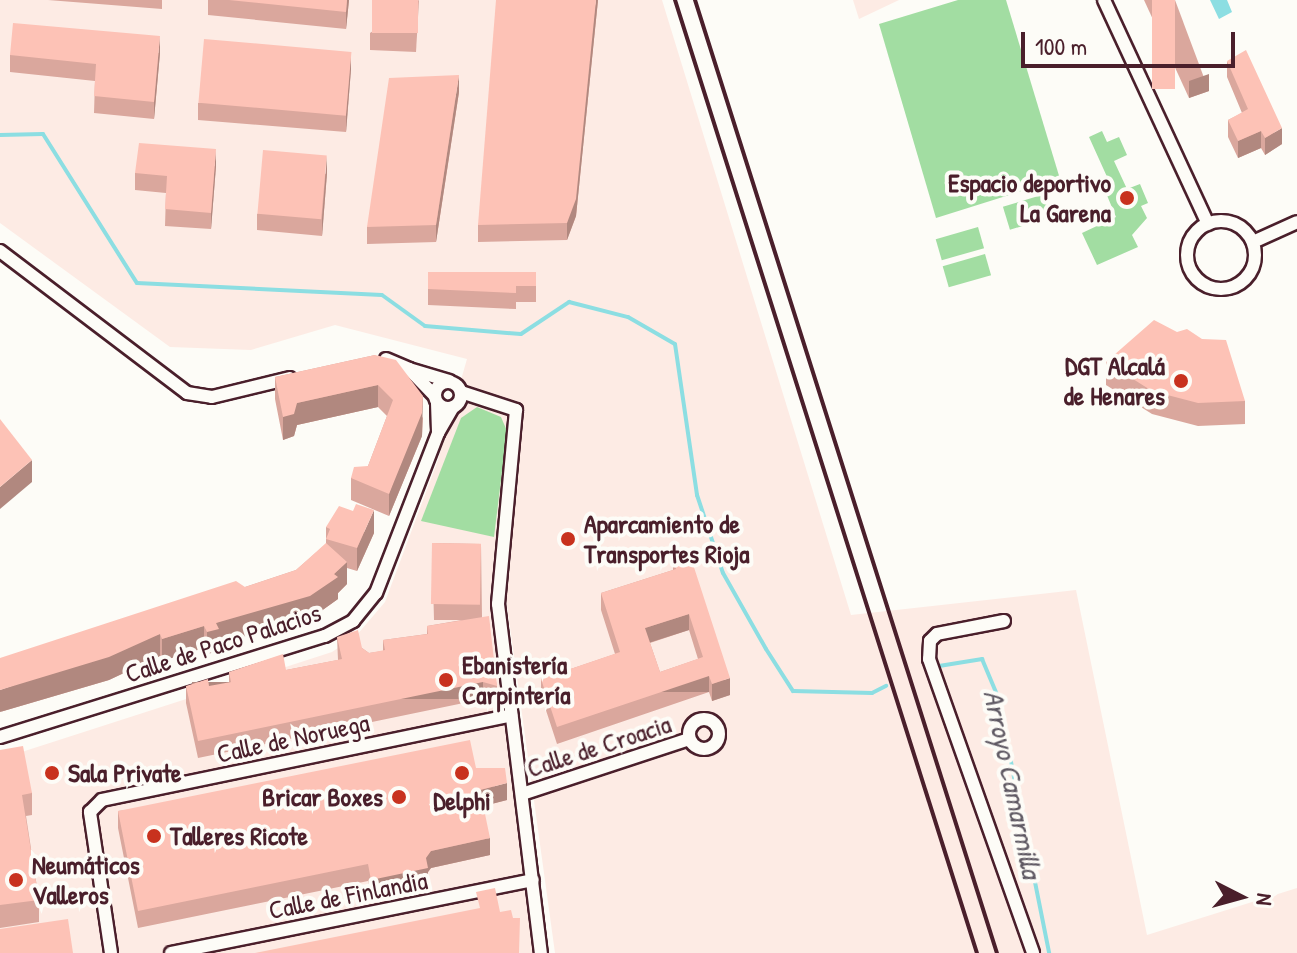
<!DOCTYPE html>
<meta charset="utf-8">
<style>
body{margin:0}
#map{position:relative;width:1297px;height:953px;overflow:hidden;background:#fdfcf7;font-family:"Patrick Hand",sans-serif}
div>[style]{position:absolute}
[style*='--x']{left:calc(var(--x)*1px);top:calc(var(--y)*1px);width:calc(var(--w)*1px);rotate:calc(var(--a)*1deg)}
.built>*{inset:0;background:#fdebe4}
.green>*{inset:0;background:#a2dda2;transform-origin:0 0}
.water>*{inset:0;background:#8cdee2}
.stream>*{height:4px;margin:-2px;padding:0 2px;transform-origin:2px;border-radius:2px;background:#8cdee2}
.roads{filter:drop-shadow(2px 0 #4a1f2b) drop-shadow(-2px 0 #4a1f2b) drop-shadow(0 2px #4a1f2b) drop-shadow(0 -2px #4a1f2b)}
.street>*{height:12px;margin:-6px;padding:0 6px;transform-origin:6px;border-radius:6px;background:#fdfcf7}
.street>.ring{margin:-6px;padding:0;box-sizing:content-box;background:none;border:12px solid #fdfcf7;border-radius:50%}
.rail>*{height:4px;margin:-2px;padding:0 2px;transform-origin:2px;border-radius:2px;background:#4a1f2b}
.wall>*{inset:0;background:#daa79d}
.shaded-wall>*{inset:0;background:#b1887f;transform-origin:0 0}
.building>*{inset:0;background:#fdc2b6;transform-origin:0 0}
.dots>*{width:22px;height:22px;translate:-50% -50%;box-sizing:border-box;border:4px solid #fdfcf7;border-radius:50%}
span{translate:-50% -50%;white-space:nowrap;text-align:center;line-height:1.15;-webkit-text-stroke:8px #fdfcf7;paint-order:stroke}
.poi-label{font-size:26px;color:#4a1f2b;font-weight:700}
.right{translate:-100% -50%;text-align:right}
.left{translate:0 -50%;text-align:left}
.street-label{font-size:26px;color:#4a1f2b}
.water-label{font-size:28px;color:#5e5862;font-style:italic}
.north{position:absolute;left:1201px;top:857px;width:80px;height:80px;-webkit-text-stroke:6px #fdfcf7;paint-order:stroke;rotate:96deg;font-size:22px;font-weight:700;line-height:32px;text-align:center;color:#4a1f2b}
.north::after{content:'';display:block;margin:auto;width:28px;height:36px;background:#4a1f2b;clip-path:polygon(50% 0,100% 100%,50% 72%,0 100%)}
.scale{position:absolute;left:1021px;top:32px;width:214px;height:36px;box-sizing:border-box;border:4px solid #4a1f2b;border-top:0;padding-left:10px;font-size:24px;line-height:28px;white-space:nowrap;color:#4a1f2b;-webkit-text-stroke:6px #fdfcf7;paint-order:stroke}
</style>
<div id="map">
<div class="built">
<div style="clip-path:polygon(0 0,662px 0,851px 615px,1076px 590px,1147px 935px,1297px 888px,1297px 953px,555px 953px,499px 547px,541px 953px,0 953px,0 759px,332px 652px,356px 636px,385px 602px,438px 460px,467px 359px,335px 325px,251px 350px,170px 347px,0 223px)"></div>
<div style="clip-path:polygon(853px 0,899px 0,859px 19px)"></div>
</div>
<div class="green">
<div style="clip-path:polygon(958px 0,1006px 0,1060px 179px,936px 218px,879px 24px)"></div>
<div style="clip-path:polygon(1102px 131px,1107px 142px,1119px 137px,1127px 155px,1114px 161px,1127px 189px,1140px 184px,1148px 203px,1141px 206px,1147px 218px,1132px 235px,1138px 247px,1097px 265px,1082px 233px,1116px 217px,1106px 193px,1113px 190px,1089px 137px)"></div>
<div style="left:1045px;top:194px;width:24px;height:44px;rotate:73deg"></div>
<div style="left:978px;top:227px;width:22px;height:44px;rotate:74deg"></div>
<div style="left:985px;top:254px;width:22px;height:44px;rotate:74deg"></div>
<div style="clip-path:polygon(477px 407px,501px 417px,507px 431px,494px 537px,421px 521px,461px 418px)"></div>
</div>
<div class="water">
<div style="clip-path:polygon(1210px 0,1227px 0,1232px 12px,1219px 19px)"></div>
</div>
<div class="stream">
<div style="--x:0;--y:135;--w:43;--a:-1.3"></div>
<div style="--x:43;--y:134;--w:176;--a:57.8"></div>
<div style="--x:137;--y:283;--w:245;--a:2.8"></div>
<div style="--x:382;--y:295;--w:53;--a:35.8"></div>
<div style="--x:425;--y:326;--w:96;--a:4.8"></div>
<div style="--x:521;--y:334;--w:58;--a:-33.7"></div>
<div style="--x:569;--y:302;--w:61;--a:14.3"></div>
<div style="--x:628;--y:317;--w:54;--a:29.9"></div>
<div style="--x:675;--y:344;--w:153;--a:81.7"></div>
<div style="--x:697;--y:495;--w:82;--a:71.6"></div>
<div style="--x:723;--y:573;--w:87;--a:60.5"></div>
<div style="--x:766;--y:649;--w:50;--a:57.3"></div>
<div style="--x:793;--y:691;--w:79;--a:1.5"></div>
<div style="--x:872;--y:693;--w:16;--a:-27"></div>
<div style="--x:939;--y:666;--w:44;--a:-9.2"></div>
<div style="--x:982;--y:659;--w:41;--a:67.2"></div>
<div style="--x:998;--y:697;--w:261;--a:78.7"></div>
</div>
<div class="roads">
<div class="street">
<div style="--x:1104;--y:0;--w:247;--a:65.1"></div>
<div class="ring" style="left:1187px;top:221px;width:56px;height:56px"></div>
<div style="--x:1253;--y:242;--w:48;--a:-24.4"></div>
<div style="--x:0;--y:251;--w:235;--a:37.2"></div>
<div style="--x:187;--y:393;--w:25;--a:9"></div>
<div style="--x:212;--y:397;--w:80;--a:-13.7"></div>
<div style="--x:386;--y:359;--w:25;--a:23"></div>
<div class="ring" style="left:435px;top:382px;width:14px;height:14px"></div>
<div style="--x:461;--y:392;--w:58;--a:18.1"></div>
<div style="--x:516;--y:410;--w:195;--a:95.3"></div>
<div style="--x:498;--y:604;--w:352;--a:83"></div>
<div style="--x:434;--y:395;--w:36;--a:-134"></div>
<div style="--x:409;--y:369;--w:42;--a:16.7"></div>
<div style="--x:437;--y:403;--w:30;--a:88"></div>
<div style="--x:438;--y:433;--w:30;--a:-60"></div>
<div style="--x:1004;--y:621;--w:68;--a:169"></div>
<div style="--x:937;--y:634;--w:10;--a:135"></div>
<div style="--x:930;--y:641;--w:18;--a:93"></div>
<div style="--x:929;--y:659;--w:312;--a:70.5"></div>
<div class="ring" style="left:689px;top:719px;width:18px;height:18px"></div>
<div style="--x:0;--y:737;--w:340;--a:-17.3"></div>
<div style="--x:325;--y:636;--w:32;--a:-28"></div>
<div style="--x:353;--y:621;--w:36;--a:-51"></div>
<div style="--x:376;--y:593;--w:172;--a:-68.8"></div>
<div style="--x:522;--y:794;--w:176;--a:-18.2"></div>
<div style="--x:111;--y:953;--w:143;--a:-98.5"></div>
<div style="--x:90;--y:812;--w:17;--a:-45"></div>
<div style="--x:102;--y:800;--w:418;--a:-11.7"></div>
<div style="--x:171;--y:953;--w:369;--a:-11.4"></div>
</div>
</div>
<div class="rail">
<div style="--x:675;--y:0;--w:1000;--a:72.42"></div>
<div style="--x:695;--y:0;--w:1000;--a:72.42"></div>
</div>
<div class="wall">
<div style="clip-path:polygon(48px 0,162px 0,162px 9px)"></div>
<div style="clip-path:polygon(208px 0,349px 0,346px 29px,208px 15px)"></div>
<div style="clip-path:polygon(419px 0,416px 52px,370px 50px,370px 33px)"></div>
<div style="clip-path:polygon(598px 0,576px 216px,567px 240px,478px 242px,478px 225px)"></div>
<div style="clip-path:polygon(1144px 0,1175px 0,1209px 91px,1189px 98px)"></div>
<div style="clip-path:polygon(160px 53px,154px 119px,94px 113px,95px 81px,10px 72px,10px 55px)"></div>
<div style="clip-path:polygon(1227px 61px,1282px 144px,1265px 155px,1261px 148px,1238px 158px,1228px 137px,1228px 120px,1242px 113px,1227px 77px)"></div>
<div style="clip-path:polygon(351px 69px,346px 132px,198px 120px,198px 103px)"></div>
<div style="clip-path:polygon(459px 92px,436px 242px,367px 244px,367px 227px)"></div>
<div style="clip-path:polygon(216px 166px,211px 229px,165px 226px,166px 193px,135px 190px,135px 173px)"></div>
<div style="clip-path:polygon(327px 173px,322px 236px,257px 230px,257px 214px)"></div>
<div style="clip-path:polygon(428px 272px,536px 272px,536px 302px,516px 302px,516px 309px,428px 305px)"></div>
<div style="clip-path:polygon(375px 355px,423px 418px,422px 436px,389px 516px,351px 500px,351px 478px,368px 466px,387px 416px,378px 407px,297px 425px,294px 436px,283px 440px,275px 399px,275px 377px)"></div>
<div style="clip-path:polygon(1106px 362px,1245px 401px,1245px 424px,1198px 426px,1152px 414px,1106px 385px)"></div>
<div style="clip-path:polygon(326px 527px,374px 533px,357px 571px,347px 568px,347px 584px,338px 593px,338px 599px,310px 619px,219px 644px,219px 651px,207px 654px,204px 648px,162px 661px,160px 656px,109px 680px,0 712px,245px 587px,296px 570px,326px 544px)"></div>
<div style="clip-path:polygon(432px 543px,481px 544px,482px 617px,497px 686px,497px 703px,483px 699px,198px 758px,186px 703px,186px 686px,209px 686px,229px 683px,229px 672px,286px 670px,338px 660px,337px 637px,362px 648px,369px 653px,383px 651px,383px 640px,427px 634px,427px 626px,462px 620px,434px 620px)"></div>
<div style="clip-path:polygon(evenodd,673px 560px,730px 695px,712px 701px,709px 692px,557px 744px,541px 695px,541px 679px,615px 654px,601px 610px,601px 593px,673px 570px,673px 560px,689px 630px,698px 659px,660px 672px,650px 643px,689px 630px)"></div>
<div style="clip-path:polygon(0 750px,32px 793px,32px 815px,26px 816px,39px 900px,39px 922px,0 928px)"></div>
<div style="clip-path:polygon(476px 768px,507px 800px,483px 806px,490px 855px,431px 868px,428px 872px,428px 885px,371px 897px,368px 881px,138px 928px,118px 828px,118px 811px)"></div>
</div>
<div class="shaded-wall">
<div style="clip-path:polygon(347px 0,349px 0,346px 29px,346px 12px)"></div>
<div style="clip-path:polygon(596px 0,598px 0,576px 216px,567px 240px,567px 223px)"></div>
<div style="clip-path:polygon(160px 36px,160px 53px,154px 119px,154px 102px)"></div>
<div style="clip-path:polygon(351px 52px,351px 69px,346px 132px,346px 115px)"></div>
<div style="clip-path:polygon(1209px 74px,1209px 91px,1189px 98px,1189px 81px)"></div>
<div style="clip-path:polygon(459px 75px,459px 92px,436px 242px,436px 225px)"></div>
<div style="clip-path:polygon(1282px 128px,1282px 144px,1265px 155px,1265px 138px)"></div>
<div style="clip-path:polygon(1261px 131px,1261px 148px,1238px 158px,1238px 141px)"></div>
<div style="clip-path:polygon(216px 149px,216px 166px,211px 229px,211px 213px)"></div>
<div style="clip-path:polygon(327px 156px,327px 173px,322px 236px,322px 219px)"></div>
<div style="clip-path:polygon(378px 385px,378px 407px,297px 425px,294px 436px,283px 440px,283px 417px,297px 403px)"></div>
<div style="clip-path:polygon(423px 396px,422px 436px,389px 516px,389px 494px)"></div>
<div style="clip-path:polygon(32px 460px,32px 482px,0 509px,0 487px)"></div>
<div style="clip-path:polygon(374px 510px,374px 533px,357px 571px,357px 548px)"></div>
<div style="clip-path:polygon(347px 562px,347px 584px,338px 593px,338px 599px,310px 619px,219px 644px,219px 651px,207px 654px,207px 632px,216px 623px,334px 574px)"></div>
<div style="clip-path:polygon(689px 614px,689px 630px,645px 644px,645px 628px)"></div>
<div style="clip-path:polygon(204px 626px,204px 648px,162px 661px,162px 639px)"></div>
<div style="clip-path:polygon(160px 634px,160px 656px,109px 680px,0 712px,0 690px)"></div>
<div style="left:709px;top:676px;width:16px;height:160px;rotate:90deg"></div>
<div style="clip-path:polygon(730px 678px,730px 695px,712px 701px,712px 684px)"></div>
<div style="left:483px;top:682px;width:17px;height:291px;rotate:90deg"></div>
<div style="clip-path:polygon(507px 783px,507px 800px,480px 807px,480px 790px)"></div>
<div style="clip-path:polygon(490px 838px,490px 855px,431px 868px,428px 872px,428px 885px,371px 897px,371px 880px,431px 851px)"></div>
</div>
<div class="building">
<div style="clip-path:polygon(229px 0,347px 0,346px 12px)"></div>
<div style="left:372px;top:0;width:46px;height:33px"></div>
<div style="clip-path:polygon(496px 0,596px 0,576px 199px,567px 223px,478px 225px)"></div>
<div style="left:1152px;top:0;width:23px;height:89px"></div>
<div style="clip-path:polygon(13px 23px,160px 36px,154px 102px,94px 96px,96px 64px,10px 55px)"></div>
<div style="left:204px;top:39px;width:148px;height:64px;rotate:5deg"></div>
<div style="clip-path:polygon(1246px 50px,1282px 128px,1265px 138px,1261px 131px,1238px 141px,1228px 120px,1248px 109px,1227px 61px)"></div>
<div style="clip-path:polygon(459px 75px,436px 225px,367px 227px,389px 78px)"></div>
<div style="clip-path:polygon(139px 143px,216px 149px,211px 213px,165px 209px,167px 176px,135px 173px)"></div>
<div style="left:263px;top:150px;width:64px;height:64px;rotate:5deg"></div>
<div style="clip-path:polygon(428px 272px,536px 272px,536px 286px,516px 286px,516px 293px,428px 289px)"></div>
<div style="clip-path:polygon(1154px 320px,1177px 332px,1187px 329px,1202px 339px,1226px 340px,1245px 401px,1198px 403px,1152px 391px,1106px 362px)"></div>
<div style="clip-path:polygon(375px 355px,396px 360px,423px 396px,422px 413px,389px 494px,351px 478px,354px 467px,368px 466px,393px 400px,378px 385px,297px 403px,294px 414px,283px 417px,275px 377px)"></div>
<div style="clip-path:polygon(0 419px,32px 460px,0 487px)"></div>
<div style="clip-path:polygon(356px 504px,374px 510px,357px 548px,326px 539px,330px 529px,326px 527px,339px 506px,353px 511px)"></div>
<div style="clip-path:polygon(326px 543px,347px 562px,334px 574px,338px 577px,310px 596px,216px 623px,219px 629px,207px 632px,204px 626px,162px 639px,160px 634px,109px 657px,0 690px,0 658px,236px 581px,245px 587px,296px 570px)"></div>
<div style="left:432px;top:543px;width:49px;height:61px;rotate:1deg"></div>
<div style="clip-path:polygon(evenodd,690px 555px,730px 678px,712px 684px,709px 676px,557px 727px,541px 679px,620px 652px,601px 593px,676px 569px,673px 560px,690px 555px,689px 614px,703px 657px,660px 672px,645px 628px,689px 614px)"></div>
<div style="clip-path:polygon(489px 616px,497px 686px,483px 682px,198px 741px,186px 686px,208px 679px,209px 686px,231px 682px,229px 672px,283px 654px,286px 670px,342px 659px,337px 637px,358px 630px,362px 648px,369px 653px,385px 650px,383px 640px,428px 634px,427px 626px)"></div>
<div style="clip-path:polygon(470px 740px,476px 768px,505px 768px,507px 783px,480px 790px,490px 838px,431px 851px,426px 858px,428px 868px,371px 880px,368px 864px,138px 911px,118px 811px)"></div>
<div style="clip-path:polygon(23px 746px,32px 793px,22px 795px,39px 900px,0 905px,0 750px)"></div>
<div style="clip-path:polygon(495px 888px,500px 912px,511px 910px,513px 918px,520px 918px,519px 953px,255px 953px,480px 908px,476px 892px)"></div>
<div style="clip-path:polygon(68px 919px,73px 953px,0 953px,0 929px)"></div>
</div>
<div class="dots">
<div style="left:1127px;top:198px;background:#c8321e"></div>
<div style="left:1181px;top:381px;background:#c8321e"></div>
<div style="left:568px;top:539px;background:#c8321e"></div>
<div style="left:446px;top:680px;background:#c8321e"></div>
<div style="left:52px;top:773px;background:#c8321e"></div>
<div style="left:462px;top:773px;background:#c8321e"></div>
<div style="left:399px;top:797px;background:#c8321e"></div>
<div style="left:154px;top:836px;background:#c8321e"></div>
<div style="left:16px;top:880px;background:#c8321e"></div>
</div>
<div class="poi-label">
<span class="right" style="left:1111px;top:198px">Espacio deportivo<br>La Garena</span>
<span class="right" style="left:1165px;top:381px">DGT Alcalá<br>de Henares</span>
<span class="left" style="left:584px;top:539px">Aparcamiento de<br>Transportes Rioja</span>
<span class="left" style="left:462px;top:680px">Ebanistería<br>Carpintería</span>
<span class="left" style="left:68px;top:773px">Sala Private</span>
<span class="right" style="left:383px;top:797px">Bricar Boxes</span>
<span style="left:462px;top:801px">Delphi</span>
<span class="left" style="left:170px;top:836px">Talleres Ricote</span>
<span class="left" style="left:32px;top:880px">Neumáticos<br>Valleros</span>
</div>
<div class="street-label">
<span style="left:223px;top:643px;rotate:-18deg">Calle de Paco Palacios</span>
<span style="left:293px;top:738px;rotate:-12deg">Calle de Noruega</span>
<span style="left:599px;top:746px;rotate:-18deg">Calle de Croacia</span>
<span style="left:348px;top:895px;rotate:-11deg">Calle de Finlandia</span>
</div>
<div class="water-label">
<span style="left:1013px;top:784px;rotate:78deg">Arroyo Camarmilla</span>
</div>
<div class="north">N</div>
<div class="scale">100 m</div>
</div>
